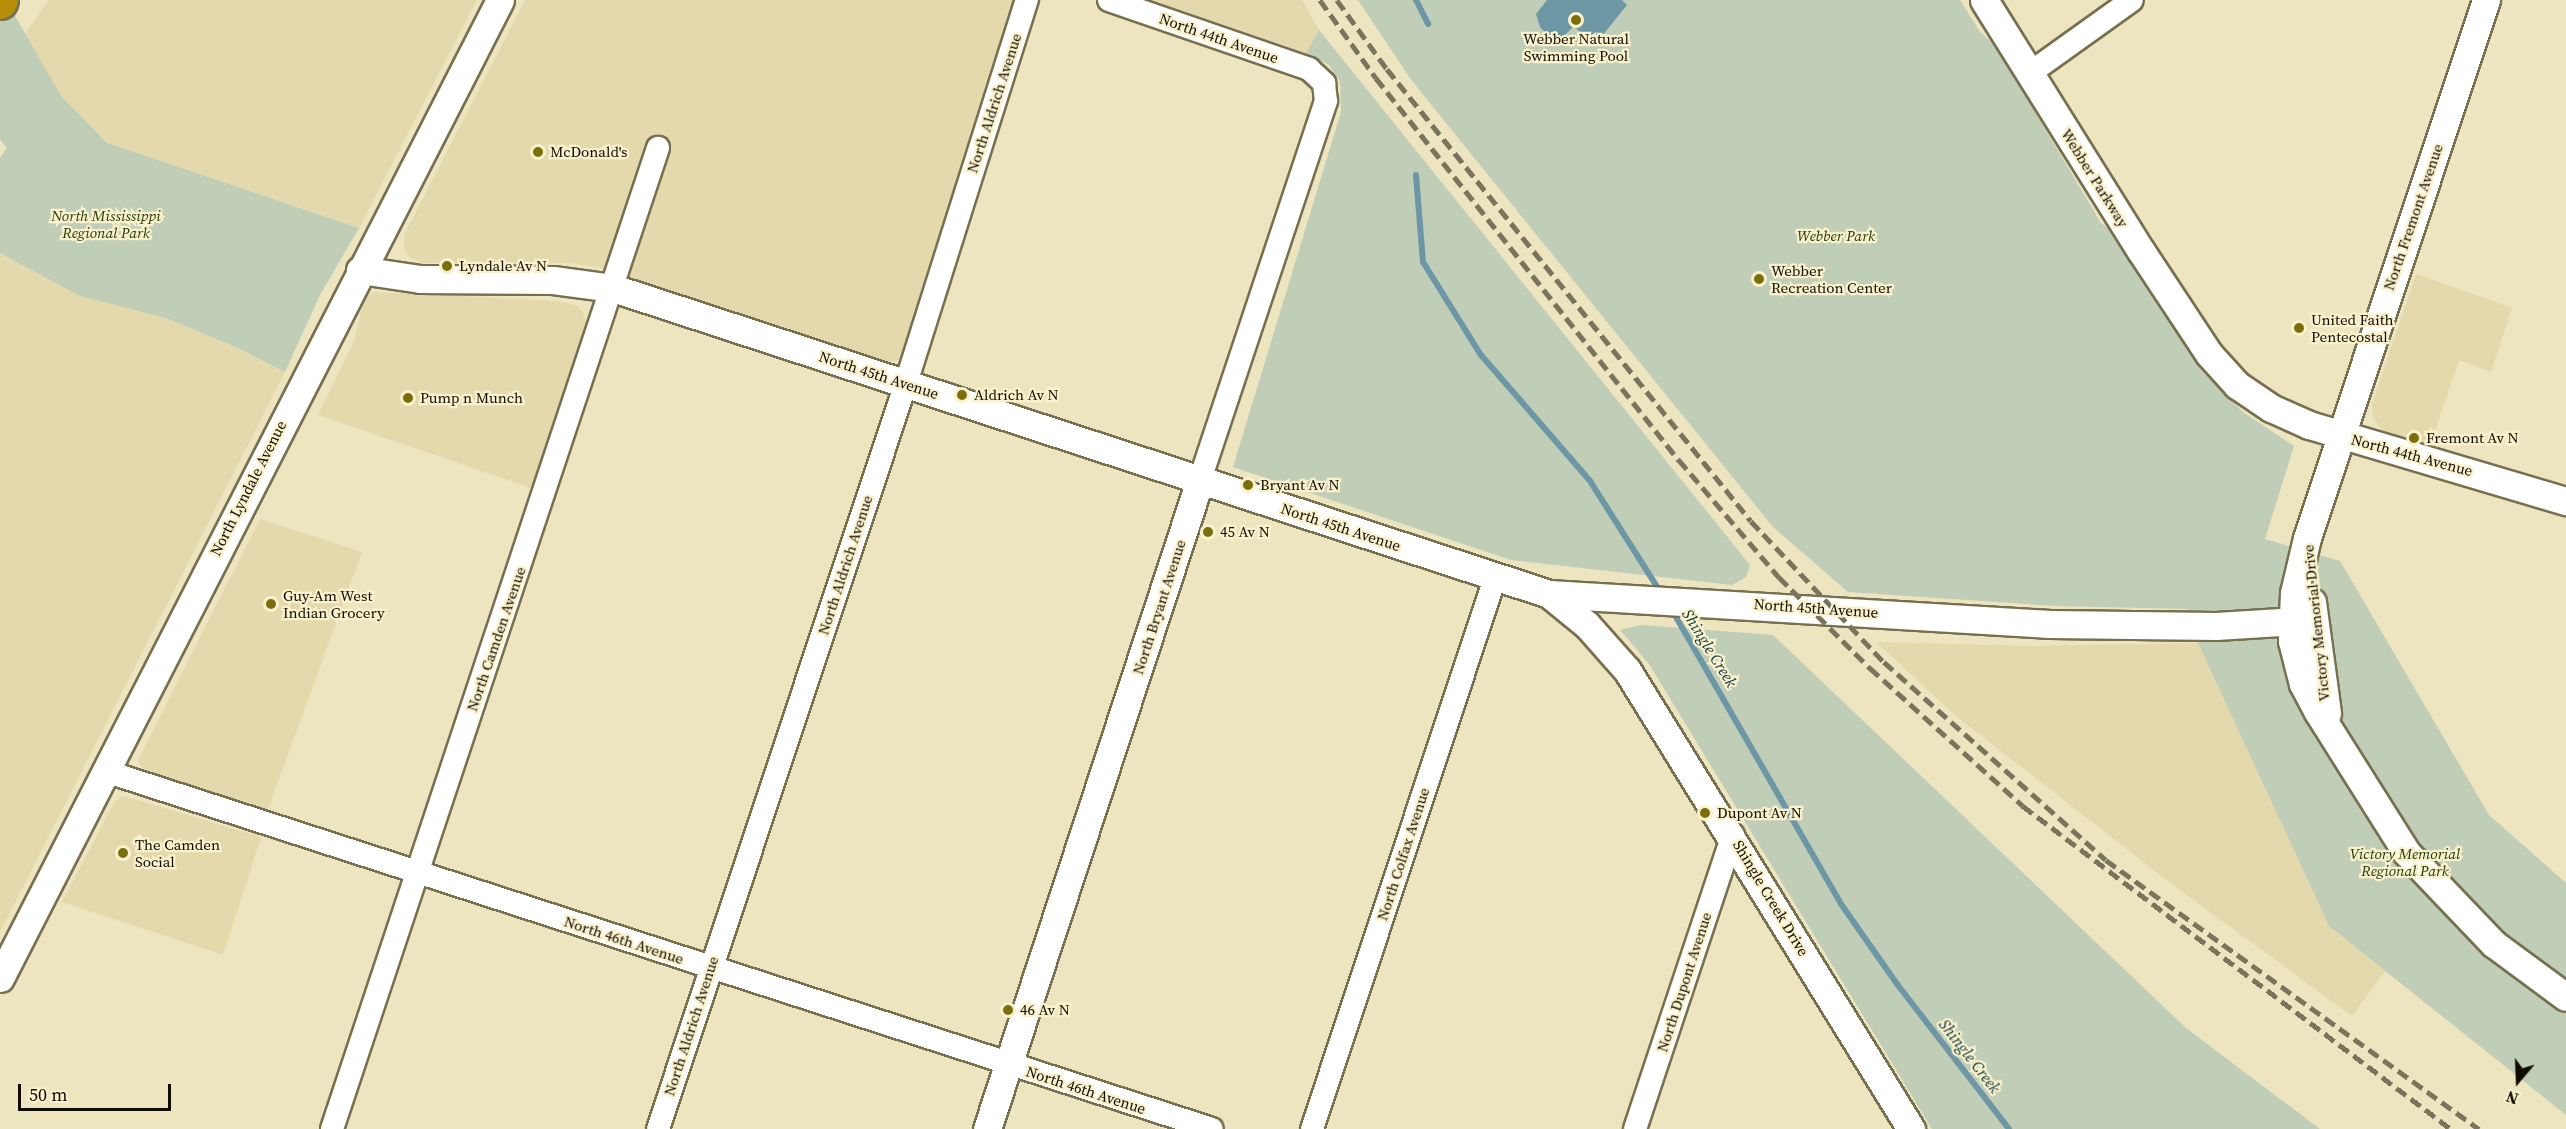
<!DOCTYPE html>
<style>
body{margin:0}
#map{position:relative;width:2566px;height:1129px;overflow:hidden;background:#ede4c0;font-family:"Source Serif 4",serif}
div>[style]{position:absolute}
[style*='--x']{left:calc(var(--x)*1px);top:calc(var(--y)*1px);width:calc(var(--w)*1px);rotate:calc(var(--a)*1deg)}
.built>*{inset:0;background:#e3d9ad}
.green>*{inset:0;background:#c0cdb7}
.water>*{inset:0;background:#6e97a5}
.stream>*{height:6px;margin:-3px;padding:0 3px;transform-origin:3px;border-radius:3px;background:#6e97a5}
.roads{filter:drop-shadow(2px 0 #77704f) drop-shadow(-2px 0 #77704f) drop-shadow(0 2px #77704f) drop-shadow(0 -2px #77704f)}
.minor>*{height:22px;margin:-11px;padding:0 11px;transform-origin:11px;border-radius:11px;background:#fff}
.tertiary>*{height:27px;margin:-13.5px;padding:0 13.5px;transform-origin:13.5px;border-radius:13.5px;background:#fff}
.motorway>*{height:33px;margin:-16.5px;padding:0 16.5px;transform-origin:16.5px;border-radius:16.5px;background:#b48e07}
.rail>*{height:4.5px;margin-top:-2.25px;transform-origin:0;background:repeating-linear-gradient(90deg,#7a745d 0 12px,transparent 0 18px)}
.dots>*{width:16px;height:16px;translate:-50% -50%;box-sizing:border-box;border:3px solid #faf1cd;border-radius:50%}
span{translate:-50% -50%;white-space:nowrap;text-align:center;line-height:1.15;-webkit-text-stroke:4.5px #faf1cd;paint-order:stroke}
.street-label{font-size:15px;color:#0f0c02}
.poi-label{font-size:15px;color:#0f0c02}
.left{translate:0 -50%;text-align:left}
.park-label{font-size:15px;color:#243c0a;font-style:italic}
.water-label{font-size:16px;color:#0d3540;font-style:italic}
.north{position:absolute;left:2488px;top:1051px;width:60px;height:60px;-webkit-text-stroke:4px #faf1cd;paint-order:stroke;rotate:199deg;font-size:16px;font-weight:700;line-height:24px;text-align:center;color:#0f0c02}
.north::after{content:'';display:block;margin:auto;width:21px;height:27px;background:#0f0c02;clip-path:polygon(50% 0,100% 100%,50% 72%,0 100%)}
.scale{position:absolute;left:18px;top:1084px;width:153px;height:27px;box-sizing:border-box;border:3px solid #0f0c02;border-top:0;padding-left:8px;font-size:18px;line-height:21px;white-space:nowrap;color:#0f0c02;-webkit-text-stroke:4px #faf1cd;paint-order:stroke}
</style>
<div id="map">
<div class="built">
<div style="clip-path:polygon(49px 0,477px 0,359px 228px,107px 143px,61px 96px,25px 34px)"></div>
<div style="clip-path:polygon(525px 0,1016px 0,899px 360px,890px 362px,601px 268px,572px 263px,423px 263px,410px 258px,404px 249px,404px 235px)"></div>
<div style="clip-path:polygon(1151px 0,1302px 0,1319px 30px,1306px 53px)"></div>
<div style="clip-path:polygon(0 253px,80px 296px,166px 318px,238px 348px,285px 372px,0 932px)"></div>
<div style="clip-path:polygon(2416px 274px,2512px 308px,2491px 372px,2459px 360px,2431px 443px,2396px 438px,2382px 430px,2373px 417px,2372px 404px)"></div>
<div style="clip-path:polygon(374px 292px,558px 301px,578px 306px,583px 312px,587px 324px,531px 488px,318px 415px,354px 341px,364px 299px)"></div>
<div style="clip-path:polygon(260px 519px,362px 552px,267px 812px,146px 774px,138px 760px)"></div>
<div style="clip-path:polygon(1876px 642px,2034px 646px,2198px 643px,2329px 926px,2385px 971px,2352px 1016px,2169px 882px,1957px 717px)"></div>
<div style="clip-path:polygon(124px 796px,261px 837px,223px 955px,62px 902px,115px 801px)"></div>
</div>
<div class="green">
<div style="clip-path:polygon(0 0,6px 0,61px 96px,107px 143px,359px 228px,320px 295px,285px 372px,238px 348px,166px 318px,80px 296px,0 253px,0 158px,7px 148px,0 139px)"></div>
<div style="clip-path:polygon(1358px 0,1960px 0,1980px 32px,1996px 46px,2101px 223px,2114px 233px,2201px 370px,2243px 412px,2294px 446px,2265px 539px,2340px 561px,2489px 815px,2566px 883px,2566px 1115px,2329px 926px,2198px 643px,2188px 609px,2056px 606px,1848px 592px,1773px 527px,1412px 81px)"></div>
<div style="clip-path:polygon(1319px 30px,1750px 565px,1746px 577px,1732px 585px,1511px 560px,1233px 467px,1341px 112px,1340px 82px,1329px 65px,1306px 53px)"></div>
<div style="clip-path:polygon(1641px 625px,1773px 635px,2186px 1028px,2320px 1129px,1932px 1129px,1649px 664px,1620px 630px)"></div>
</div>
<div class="water">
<div style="clip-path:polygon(1547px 0,1622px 0,1627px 5px,1594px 46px,1574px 26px,1556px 44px,1540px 27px,1536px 14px)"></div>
</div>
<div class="stream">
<div style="--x:1416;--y:0;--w:27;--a:63"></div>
<div style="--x:1416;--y:175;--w:87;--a:85.4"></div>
<div style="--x:1423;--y:262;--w:110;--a:58.1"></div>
<div style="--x:1481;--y:355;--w:167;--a:49.1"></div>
<div style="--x:1590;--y:481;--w:133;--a:57.6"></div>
<div style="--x:1672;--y:610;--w:339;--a:60.1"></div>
<div style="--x:1841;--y:904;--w:98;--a:55"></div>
<div style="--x:1897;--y:984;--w:183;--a:52.3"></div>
</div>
<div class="roads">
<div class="minor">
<div style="--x:1109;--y:0;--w:212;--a:19"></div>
<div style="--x:1309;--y:69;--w:21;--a:43"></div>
<div style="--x:1324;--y:83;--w:18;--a:84"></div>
<div style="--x:1326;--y:101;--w:399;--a:108.4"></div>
<div style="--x:2030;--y:73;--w:125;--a:-35.6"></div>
<div style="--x:105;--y:771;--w:1163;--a:17.92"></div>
<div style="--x:332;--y:1129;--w:1034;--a:-71.62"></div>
<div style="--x:658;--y:1129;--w:786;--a:-71.61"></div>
<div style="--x:906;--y:383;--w:402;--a:-72.5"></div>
<div style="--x:1312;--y:1129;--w:581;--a:-71.63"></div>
<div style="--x:1635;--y:1129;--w:310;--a:-71.6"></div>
</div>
<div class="tertiary">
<div style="--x:1984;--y:0;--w:296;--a:58"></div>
<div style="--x:2141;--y:251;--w:123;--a:56.6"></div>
<div style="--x:2209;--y:354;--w:42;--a:47.9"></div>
<div style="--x:2237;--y:385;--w:41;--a:34.1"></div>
<div style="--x:2271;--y:408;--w:42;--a:24.1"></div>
<div style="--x:2309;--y:425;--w:268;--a:16.5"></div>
<div style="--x:2486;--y:0;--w:567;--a:108.4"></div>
<div style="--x:2307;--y:538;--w:57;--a:103.3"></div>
<div style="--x:2294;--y:593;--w:48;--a:92.4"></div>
<div style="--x:2292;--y:641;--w:44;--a:75.7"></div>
<div style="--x:2303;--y:684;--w:32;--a:62"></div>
<div style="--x:2318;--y:712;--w:165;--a:57.8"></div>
<div style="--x:2406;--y:852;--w:127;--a:46.3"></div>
<div style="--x:2494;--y:944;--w:89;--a:36.4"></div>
<div style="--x:360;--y:270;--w:61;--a:8.5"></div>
<div style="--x:420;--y:279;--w:133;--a:0.4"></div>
<div style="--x:553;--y:280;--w:61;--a:7.6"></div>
<div style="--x:613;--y:288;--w:985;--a:18.1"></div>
<div style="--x:1549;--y:594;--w:502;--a:3.43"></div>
<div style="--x:2050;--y:624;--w:166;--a:0.7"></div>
<div style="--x:2216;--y:626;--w:97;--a:-3.5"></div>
<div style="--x:1549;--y:594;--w:49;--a:39.2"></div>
<div style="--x:1587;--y:625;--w:60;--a:48.4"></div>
<div style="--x:1627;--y:670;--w:540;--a:58.25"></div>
<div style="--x:2312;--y:602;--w:112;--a:82.3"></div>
<div style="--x:0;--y:978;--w:1098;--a:-62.92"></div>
<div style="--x:987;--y:1129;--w:683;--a:-71.83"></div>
</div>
<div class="motorway">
<div style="--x:0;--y:2;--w:2;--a:-63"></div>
</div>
</div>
<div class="rail">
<div style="--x:1320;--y:0;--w:96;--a:54.3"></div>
<div style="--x:1376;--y:78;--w:488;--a:51.6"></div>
<div style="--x:1679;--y:460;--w:154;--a:49.5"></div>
<div style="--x:1779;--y:577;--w:129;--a:45"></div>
<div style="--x:1870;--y:668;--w:206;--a:42"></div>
<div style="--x:2023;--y:806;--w:536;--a:37.04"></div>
<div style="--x:1337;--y:0;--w:85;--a:54.1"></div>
<div style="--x:1387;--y:69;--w:580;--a:51.16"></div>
<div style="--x:1751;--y:521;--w:194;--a:46.7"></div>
<div style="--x:1884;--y:662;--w:297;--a:41.7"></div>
<div style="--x:2106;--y:860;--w:460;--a:35.8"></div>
</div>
<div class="dots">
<div style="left:1576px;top:20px;background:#7b6f0d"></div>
<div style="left:538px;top:152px;background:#7b6f0d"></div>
<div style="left:447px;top:266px;background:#7b6f0d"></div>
<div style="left:1759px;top:279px;background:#7b6f0d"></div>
<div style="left:2299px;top:328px;background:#7b6f0d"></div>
<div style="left:962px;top:395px;background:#7b6f0d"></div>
<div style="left:408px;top:398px;background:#7b6f0d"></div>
<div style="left:2414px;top:438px;background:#7b6f0d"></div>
<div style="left:1248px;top:485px;background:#7b6f0d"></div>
<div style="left:1208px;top:532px;background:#7b6f0d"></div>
<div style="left:271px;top:604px;background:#7b6f0d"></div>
<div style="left:1705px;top:813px;background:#7b6f0d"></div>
<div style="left:123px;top:853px;background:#7b6f0d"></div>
<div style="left:1008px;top:1010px;background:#7b6f0d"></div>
</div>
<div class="street-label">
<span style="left:1219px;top:38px;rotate:19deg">North 44th Avenue</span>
<span style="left:994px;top:103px;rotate:-72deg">North Aldrich Avenue</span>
<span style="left:2095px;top:178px;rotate:58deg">Webber Parkway</span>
<span style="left:2413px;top:217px;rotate:-71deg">North Fremont Avenue</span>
<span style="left:879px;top:375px;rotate:18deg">North 45th Avenue</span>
<span style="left:2412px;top:455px;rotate:15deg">North 44th Avenue</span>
<span style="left:248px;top:488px;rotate:-63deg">North Lyndale Avenue</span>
<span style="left:1341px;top:527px;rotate:18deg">North 45th Avenue</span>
<span style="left:845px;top:565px;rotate:-72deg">North Aldrich Avenue</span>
<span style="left:1159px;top:607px;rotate:-72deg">North Bryant Avenue</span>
<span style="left:1816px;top:608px;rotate:4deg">North 45th Avenue</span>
<span style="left:2316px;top:623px;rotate:-96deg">Victory Memorial Drive</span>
<span style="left:496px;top:639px;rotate:-71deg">North Camden Avenue</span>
<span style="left:1403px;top:854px;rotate:-72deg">North Colfax Avenue</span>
<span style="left:1771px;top:898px;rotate:59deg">Shingle Creek Drive</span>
<span style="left:624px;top:940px;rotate:18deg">North 46th Avenue</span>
<span style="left:1684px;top:982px;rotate:-72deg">North Dupont Avenue</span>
<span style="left:691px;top:1026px;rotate:-72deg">North Aldrich Avenue</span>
<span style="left:1086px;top:1090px;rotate:18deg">North 46th Avenue</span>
</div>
<div class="poi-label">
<span style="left:1576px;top:47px">Webber Natural<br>Swimming Pool</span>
<span class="left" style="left:550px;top:152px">McDonald's</span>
<span class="left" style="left:459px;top:266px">Lyndale Av N</span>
<span class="left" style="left:1771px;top:279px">Webber<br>Recreation Center</span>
<span class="left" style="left:2311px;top:328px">United Faith<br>Pentecostal</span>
<span class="left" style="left:974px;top:395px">Aldrich Av N</span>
<span class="left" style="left:420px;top:398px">Pump n Munch</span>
<span class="left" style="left:2426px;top:438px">Fremont Av N</span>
<span class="left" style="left:1260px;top:485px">Bryant Av N</span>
<span class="left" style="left:1220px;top:532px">45 Av N</span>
<span class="left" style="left:283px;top:604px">Guy-Am West<br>Indian Grocery</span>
<span class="left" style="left:1717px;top:813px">Dupont Av N</span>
<span class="left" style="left:135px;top:853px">The Camden<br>Social</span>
<span class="left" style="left:1020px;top:1010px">46 Av N</span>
</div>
<div class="park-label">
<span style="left:106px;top:224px">North Mississippi<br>Regional Park</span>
<span style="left:1836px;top:236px">Webber Park</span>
<span style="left:2405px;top:862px">Victory Memorial<br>Regional Park</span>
</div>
<div class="water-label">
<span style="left:1710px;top:648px;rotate:58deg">Shingle Creek</span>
<span style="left:1970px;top:1056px;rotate:52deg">Shingle Creek</span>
</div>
<div class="north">N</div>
<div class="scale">50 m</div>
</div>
